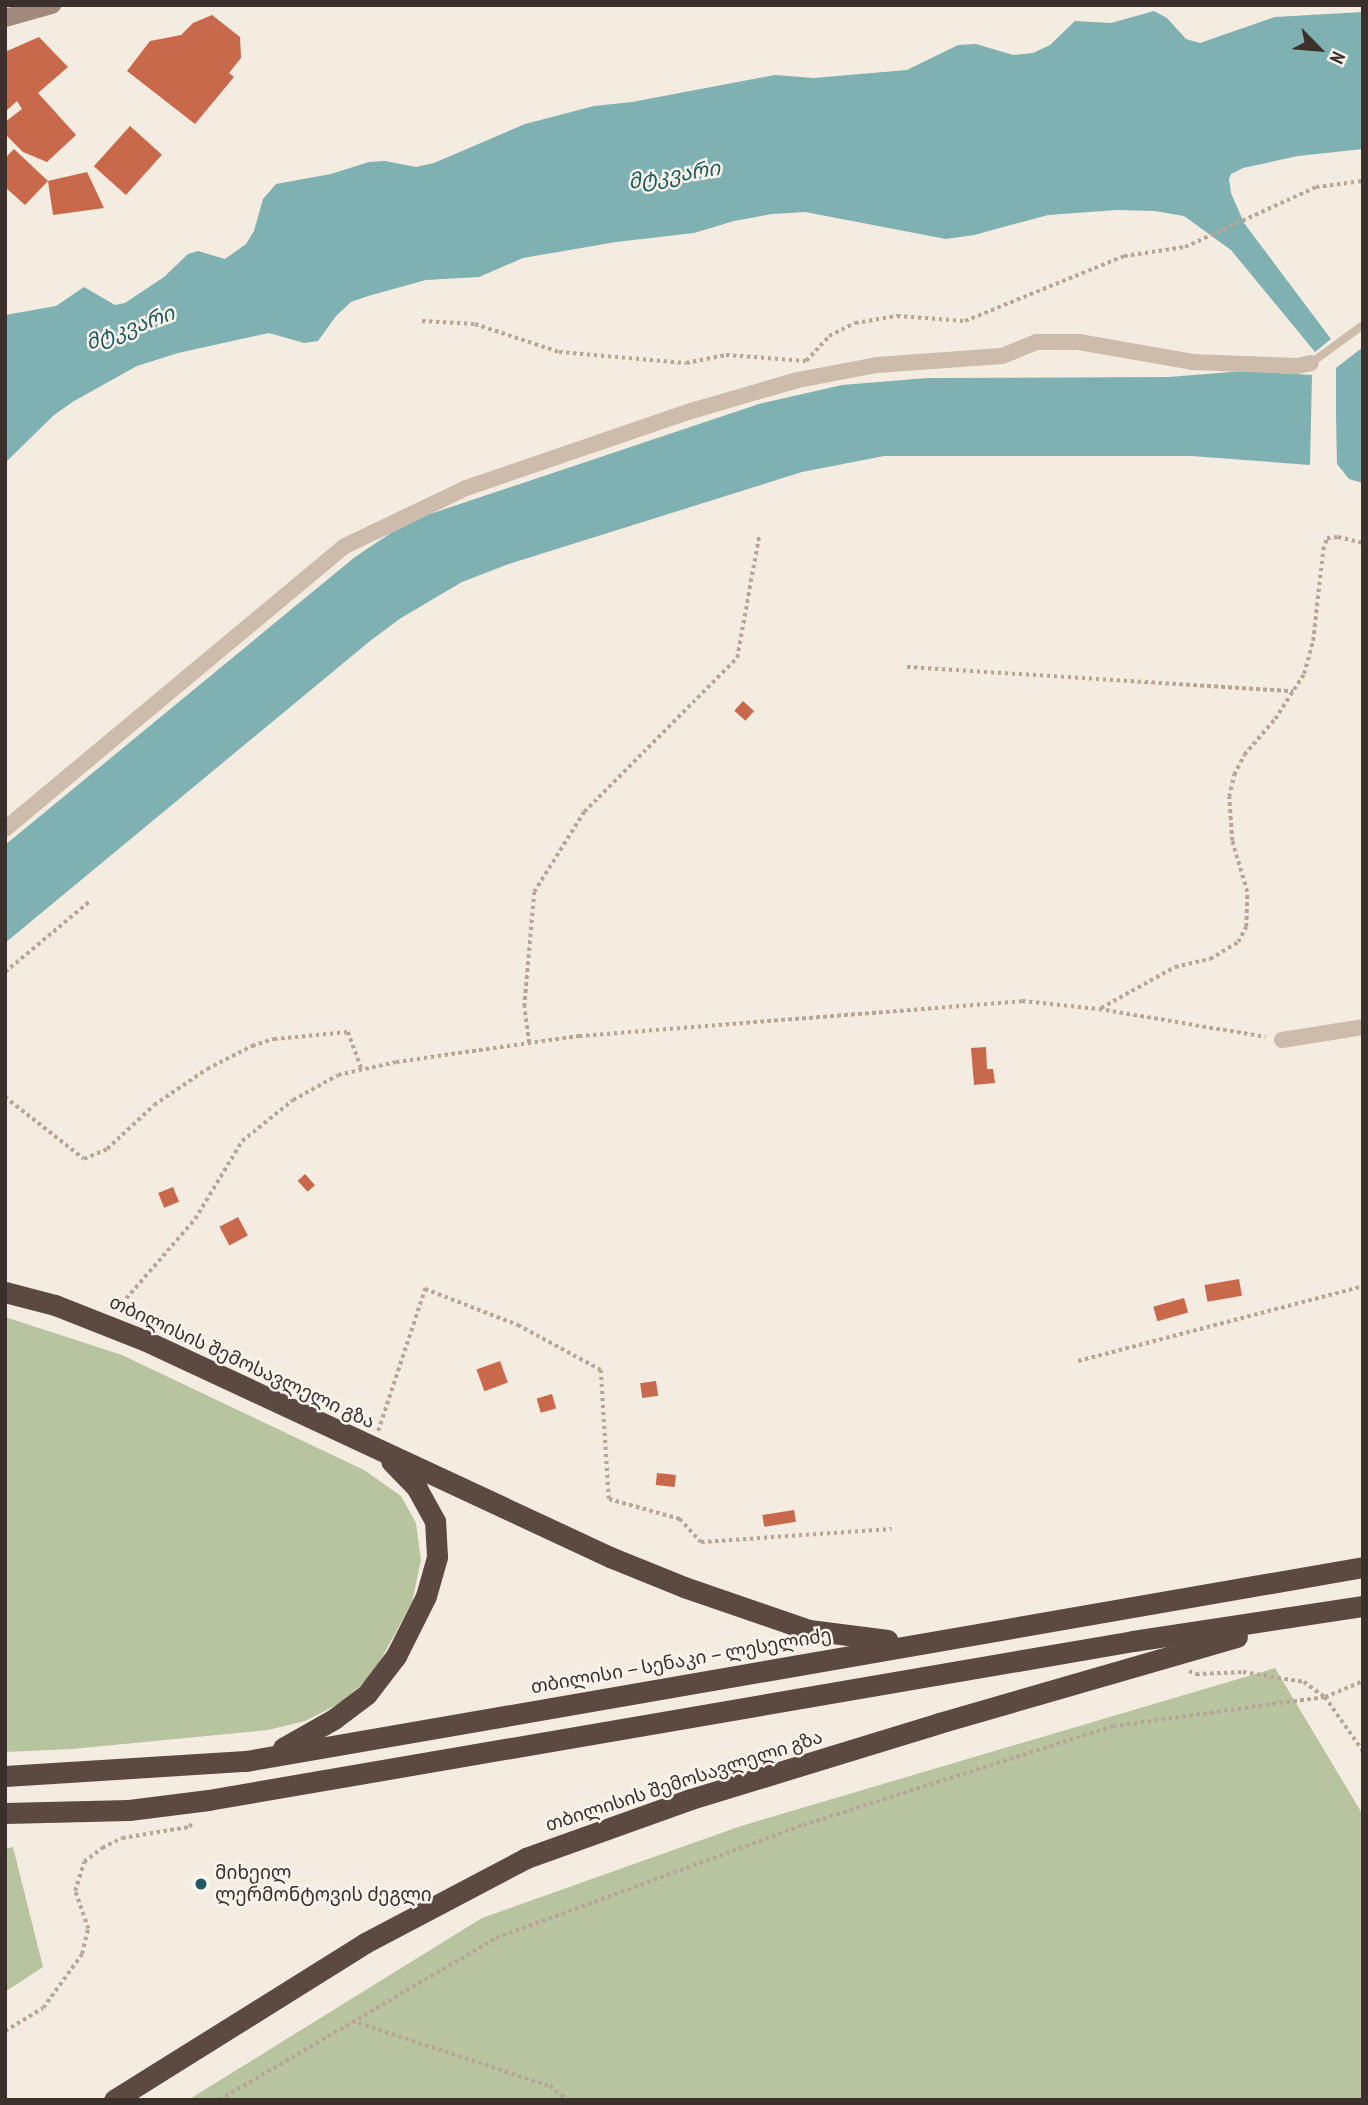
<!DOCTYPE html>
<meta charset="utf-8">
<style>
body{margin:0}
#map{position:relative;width:1368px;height:2105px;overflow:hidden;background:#f4ebe1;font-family:"PT Sans Narrow","Noto Sans Georgian",sans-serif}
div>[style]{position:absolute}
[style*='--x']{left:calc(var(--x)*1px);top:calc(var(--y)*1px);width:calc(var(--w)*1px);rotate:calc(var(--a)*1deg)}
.green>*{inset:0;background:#b8c4a0}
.water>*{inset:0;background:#7fb0b2}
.building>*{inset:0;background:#c8694b;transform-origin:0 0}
.path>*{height:3.5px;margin-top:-1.75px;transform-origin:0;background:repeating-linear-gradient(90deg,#b9a596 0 3.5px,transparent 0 7px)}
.lane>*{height:8px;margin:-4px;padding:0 4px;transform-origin:4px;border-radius:4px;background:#cdbbac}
.street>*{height:16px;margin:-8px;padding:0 8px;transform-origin:8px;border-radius:8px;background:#cdbbac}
.secondary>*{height:18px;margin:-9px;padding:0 9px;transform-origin:9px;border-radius:9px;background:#a18a7d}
.highway>*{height:21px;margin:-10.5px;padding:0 10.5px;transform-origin:10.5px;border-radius:10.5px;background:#5c4a42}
.dots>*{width:19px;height:19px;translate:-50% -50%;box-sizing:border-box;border:4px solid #fbf5ee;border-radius:50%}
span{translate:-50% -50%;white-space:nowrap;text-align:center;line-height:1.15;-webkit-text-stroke:5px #fbf5ee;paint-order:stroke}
.street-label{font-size:19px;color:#3b302b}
.poi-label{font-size:19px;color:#3b302b}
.left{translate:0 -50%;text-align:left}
.water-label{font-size:21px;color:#1f5a5e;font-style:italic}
.frame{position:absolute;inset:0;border:7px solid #3b302b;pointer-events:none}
.north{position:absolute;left:1284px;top:14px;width:70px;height:70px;-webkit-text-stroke:5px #fbf5ee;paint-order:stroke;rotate:115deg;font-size:19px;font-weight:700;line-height:28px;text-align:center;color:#3b302b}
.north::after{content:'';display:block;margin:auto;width:24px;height:32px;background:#3b302b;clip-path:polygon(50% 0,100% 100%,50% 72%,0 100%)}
</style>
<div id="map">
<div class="green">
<div style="clip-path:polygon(5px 1317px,122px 1355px,364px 1470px,401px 1496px,416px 1523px,421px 1560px,412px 1602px,372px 1676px,339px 1704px,305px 1721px,268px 1730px,72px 1749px,5px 1752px)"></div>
<div style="clip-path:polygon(1275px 1668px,1363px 1815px,1363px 2100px,188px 2100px,482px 1918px,741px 1826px)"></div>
<div style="clip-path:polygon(13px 1847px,43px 1967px,5px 1992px,5px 1849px)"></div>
</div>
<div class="water">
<div style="clip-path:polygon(1154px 11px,1167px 18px,1186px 39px,1200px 43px,1275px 17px,1363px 12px,1363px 149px,1298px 156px,1243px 168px,1231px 174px,1229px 179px,1231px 193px,1244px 223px,1331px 339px,1315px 352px,1231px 250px,1184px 216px,1155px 211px,1117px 210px,1048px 215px,974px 235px,946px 239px,805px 212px,772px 214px,734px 221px,694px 233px,616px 242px,523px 258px,479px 277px,426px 280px,368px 296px,351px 302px,336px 316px,318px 341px,304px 343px,269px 333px,178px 353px,137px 366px,74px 401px,54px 415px,5px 463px,5px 315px,56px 306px,84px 287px,115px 305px,125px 303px,164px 277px,188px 254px,198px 251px,225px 259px,246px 244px,254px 231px,263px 199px,276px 184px,331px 174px,369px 162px,385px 161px,416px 167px,434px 163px,525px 124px,594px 106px,632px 102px,775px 75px,814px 78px,907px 70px,958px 45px,976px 44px,1013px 55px,1033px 53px,1050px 45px,1075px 21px,1111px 23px)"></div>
<div style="clip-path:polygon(1363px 347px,1363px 483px,1349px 479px,1337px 464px,1336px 415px,1336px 368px)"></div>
<div style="clip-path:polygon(1244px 371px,1312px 375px,1310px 465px,1192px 456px,884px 456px,802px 472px,506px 565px,462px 582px,401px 618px,370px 641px,5px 943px,5px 845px,355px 557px,391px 533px,427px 515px,759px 404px,842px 385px,928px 378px,1169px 377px)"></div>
</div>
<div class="building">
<div style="clip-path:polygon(212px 15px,240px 37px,241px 58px,229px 73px,234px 77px,195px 124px,127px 71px,150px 41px,181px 35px,193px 23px)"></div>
<div style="clip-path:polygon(39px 37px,68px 67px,38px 93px,76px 135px,47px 162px,23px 152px,5px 134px,5px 122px,22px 109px,17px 101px,5px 112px,5px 52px)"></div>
<div style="left:130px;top:126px;width:43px;height:54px;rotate:42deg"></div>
<div style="clip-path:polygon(14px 149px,48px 181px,25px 205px,5px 187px,5px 158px)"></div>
<div style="clip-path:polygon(87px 172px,104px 208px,53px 215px,48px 181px)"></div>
<div style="left:743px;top:701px;width:15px;height:13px;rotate:42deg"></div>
<div style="clip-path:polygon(986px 1047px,987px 1069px,993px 1069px,995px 1083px,974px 1085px,971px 1048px)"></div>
<div style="left:305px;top:1174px;width:15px;height:10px;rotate:48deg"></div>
<div style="left:173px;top:1187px;width:16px;height:16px;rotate:68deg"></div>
<div style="left:238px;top:1217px;width:21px;height:21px;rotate:62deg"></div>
<div style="left:1239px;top:1279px;width:17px;height:35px;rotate:80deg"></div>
<div style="left:1184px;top:1298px;width:15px;height:32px;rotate:74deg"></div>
<div style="left:500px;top:1361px;width:23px;height:25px;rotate:70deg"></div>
<div style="left:656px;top:1381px;width:15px;height:16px;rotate:82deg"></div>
<div style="left:552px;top:1394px;width:15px;height:16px;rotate:74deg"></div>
<div style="left:657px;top:1473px;width:19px;height:12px;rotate:6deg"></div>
<div style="left:794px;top:1510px;width:12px;height:32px;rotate:81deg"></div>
</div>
<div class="path">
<div style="--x:422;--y:321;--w:53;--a:3.2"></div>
<div style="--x:475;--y:324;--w:89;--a:18.4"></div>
<div style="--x:559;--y:352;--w:127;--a:5"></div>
<div style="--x:686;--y:363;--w:41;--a:-11.3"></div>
<div style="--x:726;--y:355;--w:80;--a:4.3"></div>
<div style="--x:806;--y:361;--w:34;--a:-47"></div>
<div style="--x:829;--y:336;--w:29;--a:-27"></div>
<div style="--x:855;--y:323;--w:43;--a:-9.5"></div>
<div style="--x:897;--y:316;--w:68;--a:4.2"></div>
<div style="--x:965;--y:321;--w:172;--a:-22.2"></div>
<div style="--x:1124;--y:256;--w:62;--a:-8.4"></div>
<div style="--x:1185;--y:247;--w:144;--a:-24.6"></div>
<div style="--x:1316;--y:187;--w:47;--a:-7.3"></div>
<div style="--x:907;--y:667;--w:387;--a:3.6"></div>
<div style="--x:5;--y:972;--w:111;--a:-39.9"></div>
<div style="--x:1101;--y:1008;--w:85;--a:-29"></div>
<div style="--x:1175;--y:967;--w:36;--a:-13"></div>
<div style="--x:1210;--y:959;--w:33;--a:-31"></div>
<div style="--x:1238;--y:942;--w:17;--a:-62"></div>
<div style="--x:1246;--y:927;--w:35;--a:-88"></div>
<div style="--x:1247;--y:892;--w:53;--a:-106.4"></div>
<div style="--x:1232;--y:841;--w:44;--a:-93.9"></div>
<div style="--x:1229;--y:797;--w:23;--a:-77"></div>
<div style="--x:1234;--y:775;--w:22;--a:-63"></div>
<div style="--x:1244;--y:755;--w:48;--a:-49.3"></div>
<div style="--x:1275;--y:719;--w:54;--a:-57.2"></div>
<div style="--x:1304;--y:674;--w:34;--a:-75"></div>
<div style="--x:1313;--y:641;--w:92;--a:-83.7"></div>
<div style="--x:1323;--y:550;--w:13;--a:-72"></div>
<div style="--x:1327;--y:538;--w:11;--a:-5"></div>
<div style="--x:1338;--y:537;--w:26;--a:13"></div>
<div style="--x:529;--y:1043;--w:36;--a:-98"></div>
<div style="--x:524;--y:1007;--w:115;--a:-85"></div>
<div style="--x:534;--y:892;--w:94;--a:-58"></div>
<div style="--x:584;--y:812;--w:217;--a:-45.2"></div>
<div style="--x:737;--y:658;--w:124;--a:-79.8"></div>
<div style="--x:5;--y:1097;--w:100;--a:38.1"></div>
<div style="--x:84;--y:1159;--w:25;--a:-23"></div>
<div style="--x:107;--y:1149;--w:64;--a:-43.1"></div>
<div style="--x:154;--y:1105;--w:64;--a:-34.2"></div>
<div style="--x:207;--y:1069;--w:51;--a:-27.1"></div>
<div style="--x:252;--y:1046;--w:23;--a:-18"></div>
<div style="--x:274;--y:1039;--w:74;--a:-5.4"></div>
<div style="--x:348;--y:1032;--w:40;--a:69.8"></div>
<div style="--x:117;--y:1309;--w:119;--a:-49.1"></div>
<div style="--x:195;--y:1219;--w:91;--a:-58.9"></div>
<div style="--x:242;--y:1141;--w:65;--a:-38.8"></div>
<div style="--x:293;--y:1100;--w:51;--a:-29.1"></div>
<div style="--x:338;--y:1075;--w:59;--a:-12.6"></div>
<div style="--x:396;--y:1062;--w:185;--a:-8.1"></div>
<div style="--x:579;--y:1036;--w:444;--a:-4.5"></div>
<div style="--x:1022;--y:1001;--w:77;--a:5.9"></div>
<div style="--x:1099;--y:1009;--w:169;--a:9.5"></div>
<div style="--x:1078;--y:1361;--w:295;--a:-14.7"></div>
<div style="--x:378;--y:1431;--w:150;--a:-71.7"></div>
<div style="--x:425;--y:1289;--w:100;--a:21.2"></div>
<div style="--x:518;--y:1325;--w:94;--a:28.5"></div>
<div style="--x:601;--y:1370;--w:129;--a:86.5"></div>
<div style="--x:609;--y:1499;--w:74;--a:15.7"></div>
<div style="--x:680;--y:1519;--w:31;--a:48"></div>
<div style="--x:701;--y:1542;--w:191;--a:-3.9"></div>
<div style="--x:1189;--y:1671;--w:8;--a:23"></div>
<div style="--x:1196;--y:1674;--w:47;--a:-2.4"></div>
<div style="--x:1243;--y:1672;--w:62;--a:9.3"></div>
<div style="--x:1304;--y:1682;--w:26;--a:36"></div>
<div style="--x:1325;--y:1697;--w:66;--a:54.9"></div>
<div style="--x:352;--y:2021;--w:208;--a:18.2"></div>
<div style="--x:550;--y:2086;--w:23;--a:38"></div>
<div style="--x:5;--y:2031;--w:44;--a:-31.2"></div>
<div style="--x:43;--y:2008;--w:67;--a:-54.2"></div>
<div style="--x:82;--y:1954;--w:26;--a:-77"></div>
<div style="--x:88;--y:1929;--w:40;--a:-108.9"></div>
<div style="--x:75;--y:1891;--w:30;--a:-73"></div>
<div style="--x:84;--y:1862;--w:23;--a:-38"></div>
<div style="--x:102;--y:1848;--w:22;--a:-27"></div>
<div style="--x:122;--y:1838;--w:68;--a:-9.3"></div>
<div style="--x:189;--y:1827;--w:6;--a:-51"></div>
<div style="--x:219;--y:2100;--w:321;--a:-30.3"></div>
<div style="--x:496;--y:1938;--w:327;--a:-20.2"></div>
<div style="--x:803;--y:1825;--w:325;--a:-17.7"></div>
<div style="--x:1113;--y:1726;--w:214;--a:-7.8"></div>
<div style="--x:1325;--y:1697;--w:41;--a:-22.8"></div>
</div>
<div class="lane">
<div style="--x:1311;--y:363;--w:64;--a:-36.2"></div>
</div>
<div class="street">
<div style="--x:5;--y:829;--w:442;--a:-39.8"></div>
<div style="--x:345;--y:546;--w:134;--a:-25.6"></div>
<div style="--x:466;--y:488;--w:238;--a:-18.9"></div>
<div style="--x:691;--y:411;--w:111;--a:-16.2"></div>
<div style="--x:798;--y:380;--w:80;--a:-10.8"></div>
<div style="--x:877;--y:365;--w:125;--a:-4.1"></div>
<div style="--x:1002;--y:356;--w:37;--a:-22"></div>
<div style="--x:1036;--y:342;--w:43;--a:0"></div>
<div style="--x:1079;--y:342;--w:115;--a:10"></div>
<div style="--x:1192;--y:362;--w:105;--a:2.2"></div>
<div style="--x:1297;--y:366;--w:14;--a:-12"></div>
<div style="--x:1282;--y:1040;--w:82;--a:-9.1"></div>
</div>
<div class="secondary">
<div style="--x:5;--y:18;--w:49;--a:-15.5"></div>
</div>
<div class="highway">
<div style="--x:5;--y:1292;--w:52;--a:14.6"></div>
<div style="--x:55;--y:1305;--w:96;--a:21.5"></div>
<div style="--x:144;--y:1340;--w:514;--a:24.97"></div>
<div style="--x:610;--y:1557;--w:80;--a:22.1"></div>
<div style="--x:684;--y:1587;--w:132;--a:19"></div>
<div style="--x:809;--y:1630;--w:79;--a:7.3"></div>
<div style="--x:283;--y:1748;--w:59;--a:-29.6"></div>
<div style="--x:334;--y:1719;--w:41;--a:-37.1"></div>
<div style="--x:367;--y:1694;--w:48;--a:-52.7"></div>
<div style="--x:396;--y:1656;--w:67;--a:-63.4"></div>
<div style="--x:426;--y:1596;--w:41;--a:-74.2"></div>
<div style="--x:437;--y:1557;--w:36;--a:-93"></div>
<div style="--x:435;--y:1521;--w:38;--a:-119"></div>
<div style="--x:417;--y:1488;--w:37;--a:-134"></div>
<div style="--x:5;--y:1776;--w:241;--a:-3.6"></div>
<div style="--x:246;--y:1761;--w:1134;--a:-9.85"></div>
<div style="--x:5;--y:1813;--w:124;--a:-1.4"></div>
<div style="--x:129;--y:1810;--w:80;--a:-7.2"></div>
<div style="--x:208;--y:1800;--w:939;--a:-9.75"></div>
<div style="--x:1133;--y:1641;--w:233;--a:-8.7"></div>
<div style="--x:114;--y:2100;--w:296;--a:-32"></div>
<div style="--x:365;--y:1943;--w:182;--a:-27.8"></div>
<div style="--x:526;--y:1858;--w:175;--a:-19.7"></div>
<div style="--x:691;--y:1799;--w:259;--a:-17"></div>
<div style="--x:939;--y:1723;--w:310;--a:-16.1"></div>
</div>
<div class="dots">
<div style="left:201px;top:1884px;background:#1f5a5e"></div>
</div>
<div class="street-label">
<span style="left:242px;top:1362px;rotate:25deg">თბილისის შემოსავლელი გზა</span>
<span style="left:681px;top:1661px;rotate:-10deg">თბილისი — სენაკი — ლესელიძე</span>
<span style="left:684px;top:1781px;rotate:-18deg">თბილისის შემოსავლელი გზა</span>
</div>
<div class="poi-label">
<span class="left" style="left:215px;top:1884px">მიხეილ<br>ლერმონტოვის ძეგლი</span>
</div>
<div class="water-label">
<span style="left:674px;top:175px;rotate:-9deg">მტკვარი</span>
<span style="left:130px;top:328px;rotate:-20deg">მტკვარი</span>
</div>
<div class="frame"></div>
<div class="north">N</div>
</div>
